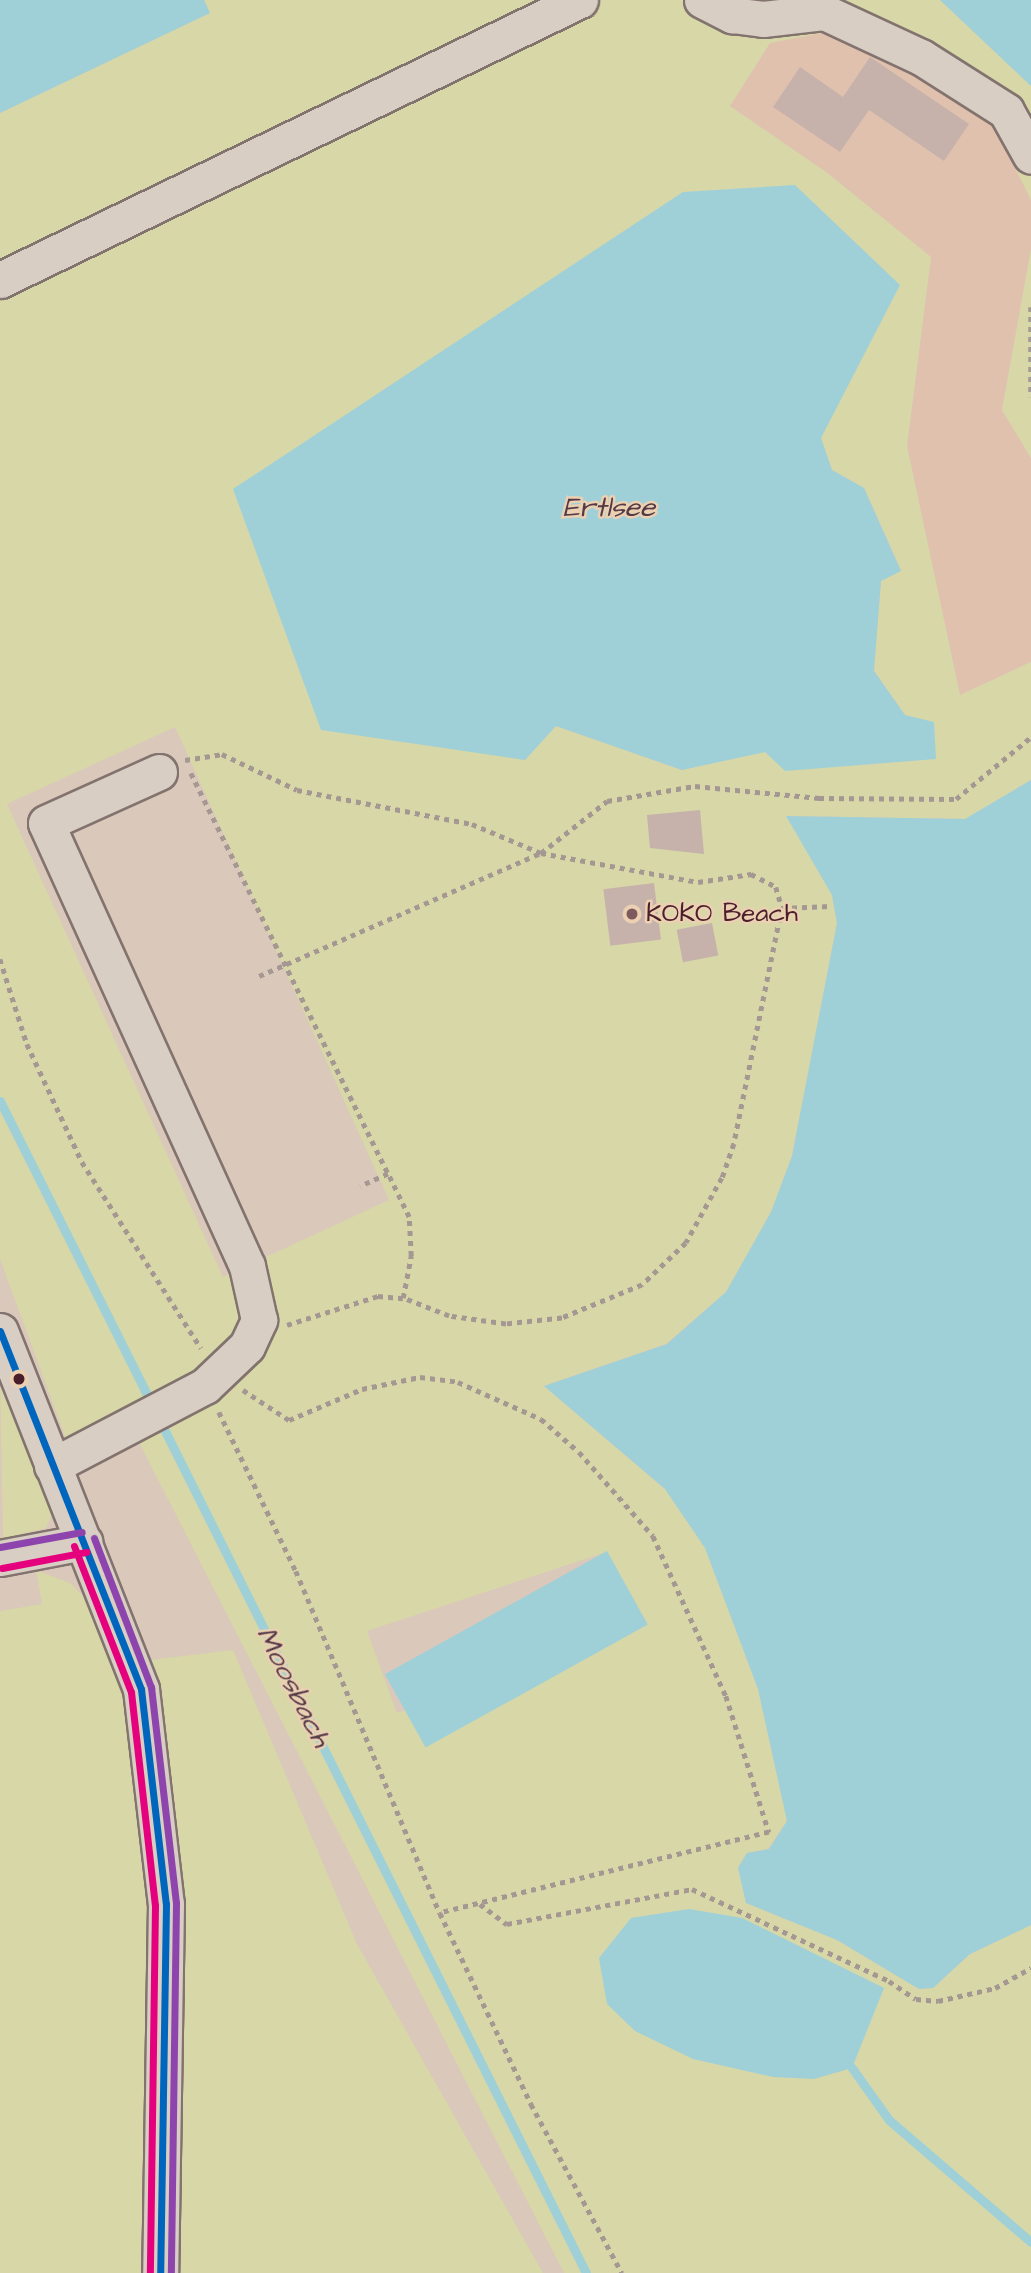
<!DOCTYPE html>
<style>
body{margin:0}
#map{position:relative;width:1031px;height:2273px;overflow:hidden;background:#dac8ba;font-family:"Architects Daughter",sans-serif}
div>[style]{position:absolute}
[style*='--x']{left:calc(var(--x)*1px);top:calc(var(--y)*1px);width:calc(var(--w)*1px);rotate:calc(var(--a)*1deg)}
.built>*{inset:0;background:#e0c1ae}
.green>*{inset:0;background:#d7d7a7}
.water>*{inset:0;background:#9fd0d8;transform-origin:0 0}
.stream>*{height:9px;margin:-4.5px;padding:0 4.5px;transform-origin:4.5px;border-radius:4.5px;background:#9fd0d8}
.building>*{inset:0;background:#c6b2aa;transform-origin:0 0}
.path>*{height:4.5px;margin-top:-2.25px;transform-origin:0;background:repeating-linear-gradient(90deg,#a59892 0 5px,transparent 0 10px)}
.roads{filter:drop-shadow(2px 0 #83736f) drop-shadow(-2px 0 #83736f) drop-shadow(0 2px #83736f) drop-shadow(0 -2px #83736f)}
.minor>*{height:35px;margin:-17.5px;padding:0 17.5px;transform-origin:17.5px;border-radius:17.5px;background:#d8cec3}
.bus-1>*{height:7px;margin:-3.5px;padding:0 3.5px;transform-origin:3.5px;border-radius:3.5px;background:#0065bd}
.bus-2>*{height:7px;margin:-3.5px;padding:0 3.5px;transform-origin:3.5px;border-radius:3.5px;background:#e5007d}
.bus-3>*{height:7px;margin:-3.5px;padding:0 3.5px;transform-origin:3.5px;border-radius:3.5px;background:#8e44ad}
.dots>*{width:19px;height:19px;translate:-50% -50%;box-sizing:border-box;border:4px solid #ebd0b2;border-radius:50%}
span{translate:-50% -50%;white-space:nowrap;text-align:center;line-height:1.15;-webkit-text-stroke:5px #ebd0b2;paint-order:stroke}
.poi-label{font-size:26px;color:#4a1f2b}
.left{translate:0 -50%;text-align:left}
.water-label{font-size:28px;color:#533a47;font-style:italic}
</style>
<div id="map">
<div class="built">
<div style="clip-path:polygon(843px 28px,993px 123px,1031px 200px,1031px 249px,1002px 410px,1031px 458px,1031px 662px,960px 695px,907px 446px,931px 257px,826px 172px,730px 106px,770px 43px)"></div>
</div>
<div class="green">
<div style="clip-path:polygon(evenodd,204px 0,940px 0,1031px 86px,1031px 200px,993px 123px,843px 29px,770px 43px,730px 106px,826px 172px,931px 257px,907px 446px,960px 695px,1031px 662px,1031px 780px,966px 819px,787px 816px,832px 895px,837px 923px,792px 1156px,771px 1212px,726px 1292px,666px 1344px,544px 1386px,665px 1489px,705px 1548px,758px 1689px,787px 1821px,768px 1849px,747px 1853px,738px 1867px,746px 1903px,837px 1940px,919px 1989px,933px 1988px,970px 1954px,1031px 1925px,1031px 2273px,564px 2273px,128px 1421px,66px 1439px,0 1259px,0 113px,210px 13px,204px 0,839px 396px,821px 438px,832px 470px,864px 488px,901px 570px,881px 581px,874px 671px,905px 715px,682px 770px,556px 726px,839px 396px,204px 0,175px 727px,389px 1200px,223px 1277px,7px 804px,175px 727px,204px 0,607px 1552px,647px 1624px,397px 1713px,367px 1631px,607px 1552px)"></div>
<div style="clip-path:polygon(1031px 249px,1031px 458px,1002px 410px)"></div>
<div style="clip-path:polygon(0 1368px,53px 1513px,46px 1528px,3px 1539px)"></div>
<div style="clip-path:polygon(36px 1570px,70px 1583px,89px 1601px,124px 1675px,151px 1844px,148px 2273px,0 2273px,0 1611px,42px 1604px)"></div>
<div style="clip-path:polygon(233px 1650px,357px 1944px,543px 2273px,169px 2273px,160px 1718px,150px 1660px)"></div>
</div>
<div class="water">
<div style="clip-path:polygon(0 0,204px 0,210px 13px,0 113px)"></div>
<div style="clip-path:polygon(940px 0,1031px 0,1031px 86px)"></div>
<div style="clip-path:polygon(795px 185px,900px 285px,821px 438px,832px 470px,864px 488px,901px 571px,881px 581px,874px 671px,905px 715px,934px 722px,936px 759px,785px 771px,765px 752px,682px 770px,556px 726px,525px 760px,321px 730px,233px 489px,683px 192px)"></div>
<div style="clip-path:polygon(1031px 780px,1031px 1925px,970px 1954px,933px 1988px,919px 1989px,837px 1940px,746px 1903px,738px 1868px,747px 1853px,769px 1849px,787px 1821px,758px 1689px,705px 1548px,665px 1489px,544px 1386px,667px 1344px,726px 1292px,771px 1212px,792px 1156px,837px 923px,832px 895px,786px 816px,965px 819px)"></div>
<div style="left:607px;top:1551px;width:84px;height:254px;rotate:61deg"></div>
<div style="clip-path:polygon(689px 1909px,742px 1918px,884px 1988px,852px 2068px,814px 2079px,773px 2077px,693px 2059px,635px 2031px,607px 2004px,599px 1958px,631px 1918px)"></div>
</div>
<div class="stream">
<div style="--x:0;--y:1101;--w:339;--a:63.4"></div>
<div style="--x:158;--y:1417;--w:957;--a:63.43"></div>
<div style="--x:852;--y:2068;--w:64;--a:54.6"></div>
<div style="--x:889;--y:2120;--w:187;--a:40.7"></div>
</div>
<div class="building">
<div style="clip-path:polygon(870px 57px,969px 124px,944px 161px,869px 110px,840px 152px,773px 107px,800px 67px,843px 97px)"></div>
<div style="clip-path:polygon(700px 810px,704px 854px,650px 848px,647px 815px)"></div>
<div style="left:654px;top:883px;width:57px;height:51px;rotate:83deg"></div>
<div style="left:712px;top:923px;width:33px;height:36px;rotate:79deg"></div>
</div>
<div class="path">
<div style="--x:1031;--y:307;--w:90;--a:90"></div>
<div style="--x:185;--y:760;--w:37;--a:-9"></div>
<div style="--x:222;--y:754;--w:83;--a:25.6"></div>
<div style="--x:297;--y:790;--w:178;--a:11"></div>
<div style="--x:472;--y:824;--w:75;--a:22.8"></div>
<div style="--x:541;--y:853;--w:84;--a:-38.2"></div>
<div style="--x:607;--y:801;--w:89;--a:-9.7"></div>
<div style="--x:695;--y:786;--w:125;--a:5.5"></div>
<div style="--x:819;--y:798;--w:137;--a:0.4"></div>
<div style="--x:956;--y:799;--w:97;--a:-39.6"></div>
<div style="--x:191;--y:773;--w:447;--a:63.8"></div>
<div style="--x:782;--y:908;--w:49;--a:-2.3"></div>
<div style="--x:0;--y:959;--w:89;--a:72.4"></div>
<div style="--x:27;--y:1044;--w:130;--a:65"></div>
<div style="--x:82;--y:1162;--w:221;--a:57.4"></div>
<div style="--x:259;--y:976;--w:308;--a:-23.6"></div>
<div style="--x:541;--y:853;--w:160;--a:10.5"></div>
<div style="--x:698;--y:882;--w:54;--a:-8.6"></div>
<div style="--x:751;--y:874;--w:28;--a:27"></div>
<div style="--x:776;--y:887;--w:22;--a:74"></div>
<div style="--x:782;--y:908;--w:241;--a:101.5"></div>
<div style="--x:734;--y:1144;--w:36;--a:109"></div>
<div style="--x:722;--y:1178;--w:74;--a:119"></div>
<div style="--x:686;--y:1243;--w:61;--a:136.3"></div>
<div style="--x:642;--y:1285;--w:87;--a:157.6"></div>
<div style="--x:562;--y:1318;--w:56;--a:173.9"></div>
<div style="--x:506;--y:1324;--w:58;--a:-172"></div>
<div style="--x:449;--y:1316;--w:49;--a:-158.6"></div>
<div style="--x:403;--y:1298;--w:43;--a:-79.2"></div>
<div style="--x:411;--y:1256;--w:39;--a:-93"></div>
<div style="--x:409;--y:1217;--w:48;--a:-116"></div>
<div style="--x:388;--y:1174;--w:30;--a:156"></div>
<div style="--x:287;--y:1325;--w:96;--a:-17.7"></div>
<div style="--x:378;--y:1296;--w:25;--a:5"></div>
<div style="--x:243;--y:1390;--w:55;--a:33.1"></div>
<div style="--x:289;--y:1420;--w:79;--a:-23"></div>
<div style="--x:362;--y:1389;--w:59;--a:-11.7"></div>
<div style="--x:420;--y:1377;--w:38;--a:7"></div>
<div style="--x:458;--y:1382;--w:91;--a:24"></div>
<div style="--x:541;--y:1419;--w:50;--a:41"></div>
<div style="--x:579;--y:1452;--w:112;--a:48.6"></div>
<div style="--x:653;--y:1536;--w:176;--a:65.5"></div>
<div style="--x:726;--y:1696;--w:143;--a:72.5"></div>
<div style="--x:769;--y:1832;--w:339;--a:166.2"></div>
<div style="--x:219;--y:1412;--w:177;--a:64.2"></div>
<div style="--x:296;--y:1571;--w:371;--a:67.2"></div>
<div style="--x:440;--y:1913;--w:212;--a:64.5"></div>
<div style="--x:531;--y:2104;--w:192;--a:61.7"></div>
<div style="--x:480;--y:1904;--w:34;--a:37"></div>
<div style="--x:507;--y:1924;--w:188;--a:-10.7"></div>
<div style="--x:692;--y:1889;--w:217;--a:25"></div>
<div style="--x:889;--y:1981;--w:32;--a:34"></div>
<div style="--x:916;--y:1999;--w:22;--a:5"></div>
<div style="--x:938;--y:2001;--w:58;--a:-12.8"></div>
<div style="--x:995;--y:1988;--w:41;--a:-29.1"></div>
</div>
<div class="roads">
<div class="minor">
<div style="--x:702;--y:0;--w:34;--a:27"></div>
<div style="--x:732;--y:15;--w:31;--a:7"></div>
<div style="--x:763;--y:19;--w:61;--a:-6.5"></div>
<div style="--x:824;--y:12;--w:107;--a:24.9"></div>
<div style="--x:921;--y:57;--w:101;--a:32.4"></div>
<div style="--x:1006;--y:111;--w:51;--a:60.9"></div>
<div style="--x:0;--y:280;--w:644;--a:-25.77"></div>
<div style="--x:0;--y:1331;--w:385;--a:68.5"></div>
<div style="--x:141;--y:1689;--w:216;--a:83.4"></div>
<div style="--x:166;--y:1904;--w:369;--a:90.9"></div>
<div style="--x:52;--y:1466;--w:173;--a:-27.6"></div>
<div style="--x:205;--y:1386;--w:58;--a:-43.6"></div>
<div style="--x:247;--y:1346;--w:29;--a:-65"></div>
<div style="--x:259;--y:1320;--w:55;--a:-102.5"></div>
<div style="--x:247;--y:1266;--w:486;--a:-114.4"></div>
<div style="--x:46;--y:823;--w:124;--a:-24.3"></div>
<div style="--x:0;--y:1558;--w:86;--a:-10.8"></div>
</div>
</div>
<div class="bus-1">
<div style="--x:0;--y:1331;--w:385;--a:68.5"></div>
<div style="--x:141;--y:1689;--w:216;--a:83.4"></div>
<div style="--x:166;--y:1904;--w:369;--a:90.9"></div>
</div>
<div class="bus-2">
<div style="--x:74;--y:1546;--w:157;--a:68.7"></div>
<div style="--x:131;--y:1692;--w:214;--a:83.6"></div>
<div style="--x:155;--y:1905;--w:368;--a:90.8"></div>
<div style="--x:2;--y:1568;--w:86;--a:-10.8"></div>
</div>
<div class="bus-3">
<div style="--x:94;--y:1538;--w:160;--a:69.1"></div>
<div style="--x:151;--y:1687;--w:217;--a:83.4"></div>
<div style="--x:176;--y:1903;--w:370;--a:90.8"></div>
<div style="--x:0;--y:1547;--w:83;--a:-10.4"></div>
</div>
<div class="dots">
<div style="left:632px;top:914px;background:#7c5a5d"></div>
<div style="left:19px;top:1379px;background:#4a1f2b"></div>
</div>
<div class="poi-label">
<span class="left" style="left:646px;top:914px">KOKO Beach</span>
</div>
<div class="water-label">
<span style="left:609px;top:508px">Ertlsee</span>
<span style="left:293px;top:1687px;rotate:63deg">Moosbach</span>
</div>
</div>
